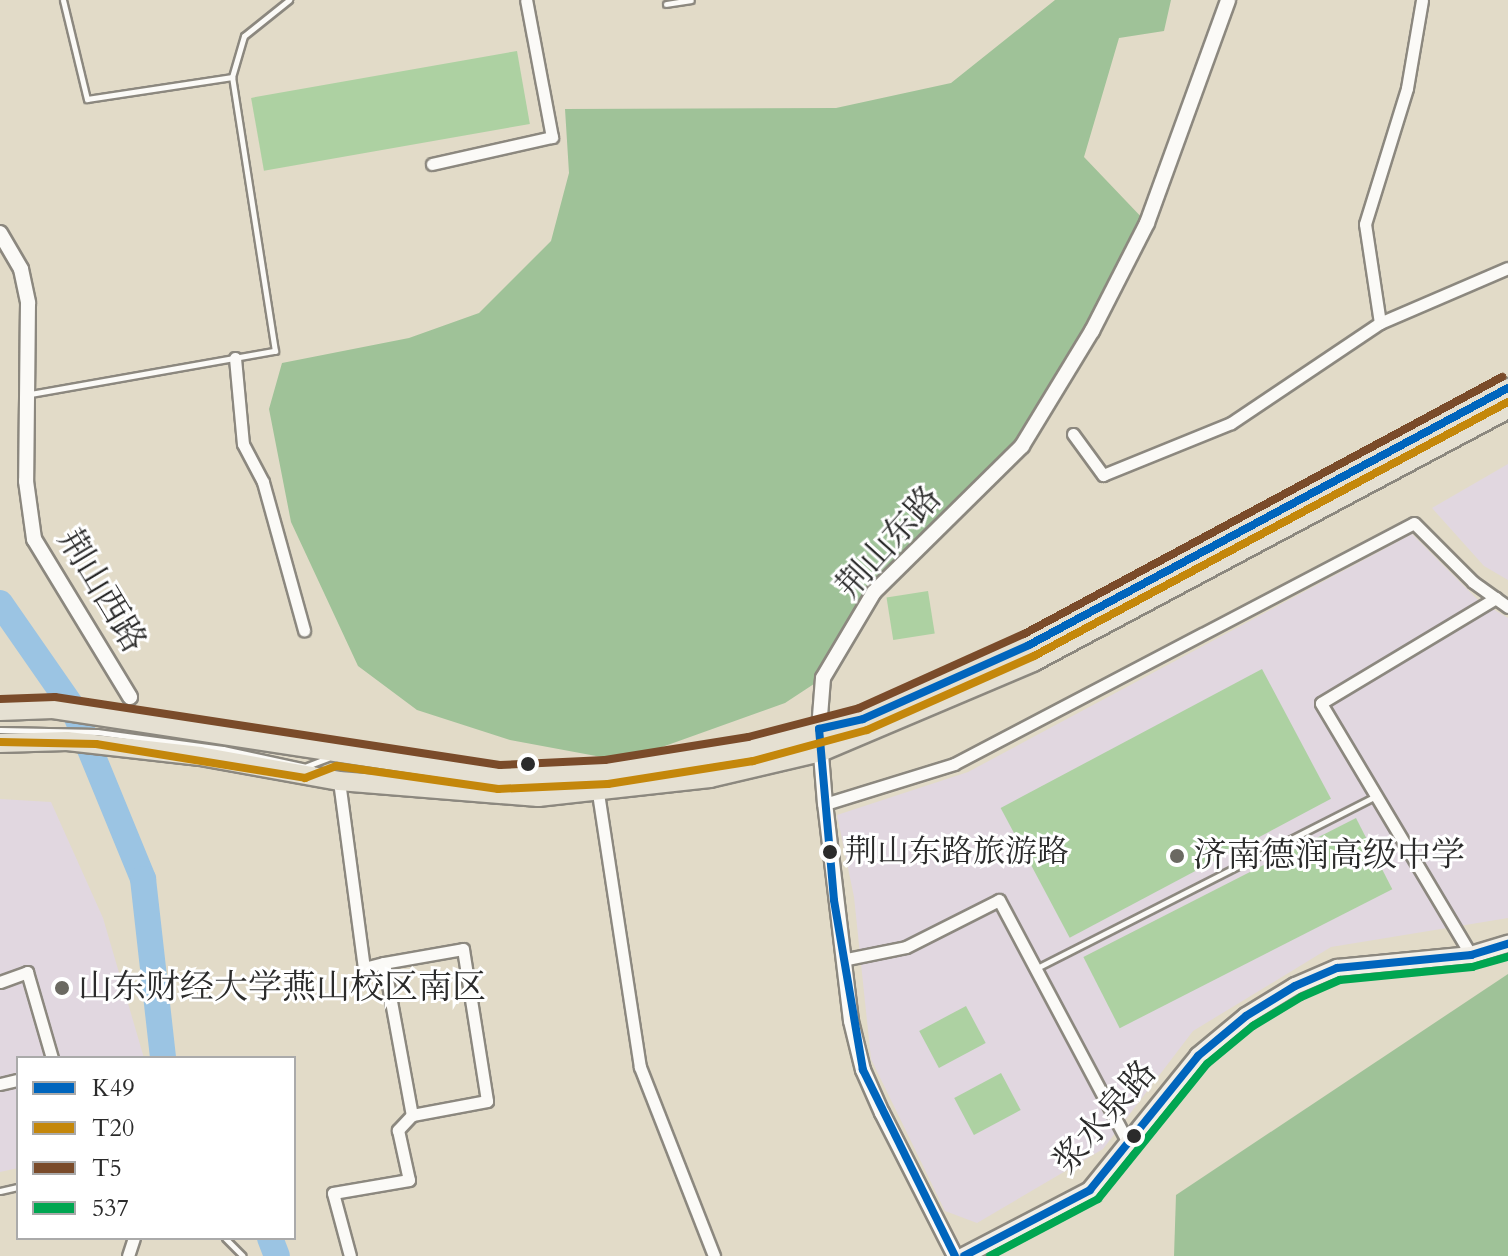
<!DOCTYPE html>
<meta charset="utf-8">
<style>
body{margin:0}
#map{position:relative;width:1508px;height:1256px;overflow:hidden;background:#e2dbc8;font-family:Cardo,"Noto Serif SC",serif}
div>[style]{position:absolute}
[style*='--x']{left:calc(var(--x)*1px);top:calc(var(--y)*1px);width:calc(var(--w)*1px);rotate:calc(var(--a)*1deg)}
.built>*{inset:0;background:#e1d7e0}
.green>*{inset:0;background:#add1a2;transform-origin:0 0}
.forest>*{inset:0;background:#9fc298}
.river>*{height:26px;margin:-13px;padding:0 13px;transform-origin:13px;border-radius:13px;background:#9bc4e3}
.roads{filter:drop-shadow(2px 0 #8c887f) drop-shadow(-2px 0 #8c887f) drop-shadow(0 2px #8c887f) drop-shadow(0 -2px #8c887f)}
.service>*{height:5px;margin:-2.5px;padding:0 2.5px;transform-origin:2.5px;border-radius:2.5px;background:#fbfaf7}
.minor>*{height:11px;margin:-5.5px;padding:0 5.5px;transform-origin:5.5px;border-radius:5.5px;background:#fbfaf7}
.tertiary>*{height:14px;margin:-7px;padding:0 7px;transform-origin:7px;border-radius:7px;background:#fbfaf7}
.secondary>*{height:16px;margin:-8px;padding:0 8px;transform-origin:8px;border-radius:8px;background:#f2efe8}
.primary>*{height:18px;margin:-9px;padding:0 9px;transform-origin:9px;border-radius:9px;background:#e5e0d2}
.bus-1>*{height:8px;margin:-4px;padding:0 4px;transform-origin:4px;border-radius:4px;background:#0065bd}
.bus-2>*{height:8px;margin:-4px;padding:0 4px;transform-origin:4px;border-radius:4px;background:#c4870b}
.bus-3>*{height:8px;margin:-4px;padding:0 4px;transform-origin:4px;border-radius:4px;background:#7a4b2a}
.bus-4>*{height:8px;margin:-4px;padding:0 4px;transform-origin:4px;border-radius:4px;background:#00a651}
.dots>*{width:22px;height:22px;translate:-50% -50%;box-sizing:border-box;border:4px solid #fff;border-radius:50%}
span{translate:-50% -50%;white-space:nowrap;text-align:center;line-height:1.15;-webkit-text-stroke:6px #fff;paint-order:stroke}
.bus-label{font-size:32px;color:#2b2b2b}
.left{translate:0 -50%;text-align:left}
.street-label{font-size:34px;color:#2b2b2b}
.poi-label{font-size:34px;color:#2b2b2b}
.legend{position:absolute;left:16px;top:1056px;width:280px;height:184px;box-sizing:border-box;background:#fff;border:2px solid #aaa;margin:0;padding:10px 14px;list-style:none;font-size:24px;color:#2b2b2b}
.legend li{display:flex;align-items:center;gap:16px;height:40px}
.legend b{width:40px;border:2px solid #aaa}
</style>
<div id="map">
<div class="built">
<div style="clip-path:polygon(1508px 464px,1508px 580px,1484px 566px,1432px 508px)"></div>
<div style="clip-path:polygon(1412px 534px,1478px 600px,1508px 618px,1508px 918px,1331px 947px,1193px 1031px,1103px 1149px,977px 1223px,945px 1211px,871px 1059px,854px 897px,837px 815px,968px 772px)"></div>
<div style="clip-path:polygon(0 799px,51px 802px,103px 918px,144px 1058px,18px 1058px,18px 1168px,0 1172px)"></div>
</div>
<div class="green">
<div style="left:517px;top:51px;width:74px;height:270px;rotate:80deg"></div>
<div style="left:928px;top:591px;width:43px;height:42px;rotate:81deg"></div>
<div style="left:1262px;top:669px;width:147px;height:296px;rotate:62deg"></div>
<div style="left:1356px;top:818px;width:80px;height:306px;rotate:63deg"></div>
<div style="left:966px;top:1006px;width:42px;height:53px;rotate:62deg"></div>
<div style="left:1001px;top:1073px;width:42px;height:53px;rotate:62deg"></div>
</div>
<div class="forest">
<div style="clip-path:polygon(1055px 0,1171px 0,1164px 31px,1119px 38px,1084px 157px,1147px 223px,1022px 446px,874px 592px,823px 678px,785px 703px,623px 761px,510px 740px,417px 710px,358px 666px,291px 522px,269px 409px,282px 363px,409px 338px,479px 313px,551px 241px,569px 173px,565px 109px,836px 108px,951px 83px)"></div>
<div style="clip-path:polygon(1508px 974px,1508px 1256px,1174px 1256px,1176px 1195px)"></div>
</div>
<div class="river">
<div style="--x:0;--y:603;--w:128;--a:55.2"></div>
<div style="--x:73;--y:708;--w:185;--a:67.7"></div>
<div style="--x:143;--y:879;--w:180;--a:83.6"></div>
<div style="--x:270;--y:1238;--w:19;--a:69"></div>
</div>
<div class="roads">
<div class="service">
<div style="--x:63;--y:0;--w:102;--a:76.4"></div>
<div style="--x:87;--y:99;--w:147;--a:-8.6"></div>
<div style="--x:232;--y:77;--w:43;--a:-73.7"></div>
<div style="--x:244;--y:36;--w:58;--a:-38.7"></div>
<div style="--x:666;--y:4;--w:25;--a:-9"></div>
<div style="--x:30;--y:394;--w:249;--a:-10"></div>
<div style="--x:275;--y:351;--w:277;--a:-98.9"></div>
<div style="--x:0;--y:730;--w:97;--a:1.2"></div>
<div style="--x:97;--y:732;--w:127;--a:7.7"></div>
<div style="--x:223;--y:749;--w:91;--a:12.1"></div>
<div style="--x:307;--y:766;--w:22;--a:-21"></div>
<div style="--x:1037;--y:968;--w:378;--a:-26.9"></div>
<div style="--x:0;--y:1191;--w:18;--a:-13"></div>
<div style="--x:225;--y:1238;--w:25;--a:45"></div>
</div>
<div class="minor">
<div style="--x:432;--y:164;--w:123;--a:-12.7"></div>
<div style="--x:552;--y:137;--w:139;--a:-100.7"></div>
<div style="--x:1380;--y:323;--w:100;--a:-98.6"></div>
<div style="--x:1365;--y:224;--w:142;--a:-72.8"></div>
<div style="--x:1407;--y:88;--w:89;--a:-80.3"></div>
<div style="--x:235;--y:358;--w:86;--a:84.7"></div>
<div style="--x:243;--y:444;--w:43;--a:62.2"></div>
<div style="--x:263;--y:482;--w:154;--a:74.5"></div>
<div style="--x:1073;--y:434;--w:51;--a:53.8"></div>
<div style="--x:1103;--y:475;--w:138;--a:-22.1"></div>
<div style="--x:1231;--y:423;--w:179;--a:-33.9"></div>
<div style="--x:1380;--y:323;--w:139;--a:-23.3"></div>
<div style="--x:339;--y:781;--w:189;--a:82.4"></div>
<div style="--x:364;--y:968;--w:21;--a:-14"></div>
<div style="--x:384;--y:963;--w:155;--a:79.6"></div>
<div style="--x:412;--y:1115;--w:21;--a:133"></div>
<div style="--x:398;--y:1130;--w:51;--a:77.6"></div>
<div style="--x:409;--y:1180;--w:77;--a:170.3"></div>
<div style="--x:333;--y:1193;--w:65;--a:74.9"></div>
<div style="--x:598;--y:793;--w:277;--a:81.3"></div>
<div style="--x:640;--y:1067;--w:203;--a:68.6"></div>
<div style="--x:825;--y:804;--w:135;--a:-17.2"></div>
<div style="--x:954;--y:764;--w:519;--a:-27.65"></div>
<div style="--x:1414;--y:523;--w:83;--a:45"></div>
<div style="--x:1473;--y:582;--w:43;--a:35.5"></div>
<div style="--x:1471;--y:955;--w:293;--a:-120.8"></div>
<div style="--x:1321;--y:703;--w:204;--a:-31"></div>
<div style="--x:842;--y:960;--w:65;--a:-11.5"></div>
<div style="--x:906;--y:947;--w:104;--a:-26.8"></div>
<div style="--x:999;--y:900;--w:277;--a:62"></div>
<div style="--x:384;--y:963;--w:80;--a:-10"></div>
<div style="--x:463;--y:949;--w:154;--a:81"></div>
<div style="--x:487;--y:1101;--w:76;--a:169.4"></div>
<div style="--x:0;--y:982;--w:29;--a:-20"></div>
<div style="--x:27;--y:972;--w:90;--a:73.8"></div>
<div style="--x:0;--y:1084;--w:18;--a:-13"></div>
<div style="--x:128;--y:1256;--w:19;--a:-72"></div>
</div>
<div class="tertiary">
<div style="--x:0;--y:233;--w:42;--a:59.7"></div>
<div style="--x:21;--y:269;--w:35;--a:78"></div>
<div style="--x:28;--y:303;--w:178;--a:90.6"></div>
<div style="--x:26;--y:481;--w:59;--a:82.1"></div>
<div style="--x:34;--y:539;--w:185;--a:58.7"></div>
<div style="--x:955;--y:1256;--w:161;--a:-117"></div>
<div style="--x:882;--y:1113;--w:47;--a:-113.8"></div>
<div style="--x:863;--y:1070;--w:50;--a:-103.8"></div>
<div style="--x:851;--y:1021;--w:219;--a:-96.8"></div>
<div style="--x:825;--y:804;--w:75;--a:-94.6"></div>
<div style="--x:819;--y:729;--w:51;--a:-85.5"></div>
<div style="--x:823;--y:678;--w:100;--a:-59.3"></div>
<div style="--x:874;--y:592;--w:208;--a:-44.6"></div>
<div style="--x:1022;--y:446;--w:135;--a:-58.7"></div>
<div style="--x:1092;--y:331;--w:121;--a:-63"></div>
<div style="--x:1147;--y:223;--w:237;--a:-70"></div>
</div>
<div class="secondary">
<div style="--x:964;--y:1256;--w:142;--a:-27.6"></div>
<div style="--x:1090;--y:1190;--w:172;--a:-51.1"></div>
<div style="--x:1198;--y:1056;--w:62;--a:-39.8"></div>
<div style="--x:1246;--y:1016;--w:57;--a:-31.5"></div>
<div style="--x:1295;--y:986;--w:46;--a:-23.2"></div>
<div style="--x:1337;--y:968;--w:135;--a:-5.5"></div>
<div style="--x:1471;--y:955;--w:39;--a:-17"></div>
</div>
<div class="primary">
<div style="--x:0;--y:711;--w:53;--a:-2.2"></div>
<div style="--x:53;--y:709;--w:451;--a:8.7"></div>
<div style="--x:499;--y:777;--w:107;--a:-2.7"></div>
<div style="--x:606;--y:772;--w:146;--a:-9.1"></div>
<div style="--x:750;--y:749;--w:117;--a:-14.9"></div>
<div style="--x:863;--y:719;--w:182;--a:-24"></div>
<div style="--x:1029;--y:645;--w:544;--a:-28.22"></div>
<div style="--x:0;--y:743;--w:67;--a:-1.7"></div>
<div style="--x:67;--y:741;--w:134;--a:6.4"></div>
<div style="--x:200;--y:756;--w:141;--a:10.2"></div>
<div style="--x:339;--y:781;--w:200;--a:4.6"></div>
<div style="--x:538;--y:797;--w:173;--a:-6.3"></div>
<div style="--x:710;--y:778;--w:114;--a:-13.2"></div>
<div style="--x:821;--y:752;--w:230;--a:-23"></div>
<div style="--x:1033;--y:662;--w:538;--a:-28.04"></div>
</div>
</div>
<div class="bus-1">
<div style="--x:955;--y:1256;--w:208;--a:-116.3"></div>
<div style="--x:863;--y:1070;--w:172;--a:-99.7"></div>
<div style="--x:834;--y:900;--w:172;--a:-95"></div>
<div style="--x:819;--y:729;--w:45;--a:-12.8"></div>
<div style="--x:863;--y:719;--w:182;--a:-24"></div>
<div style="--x:1029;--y:645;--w:544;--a:-28.22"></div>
<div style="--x:964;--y:1256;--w:142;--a:-27.6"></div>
<div style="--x:1090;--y:1190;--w:172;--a:-51.1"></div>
<div style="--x:1198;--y:1056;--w:62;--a:-39.8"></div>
<div style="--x:1246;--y:1016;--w:57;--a:-31.5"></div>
<div style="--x:1295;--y:986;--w:46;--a:-23.2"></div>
<div style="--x:1337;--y:968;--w:135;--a:-5.5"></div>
<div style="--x:1471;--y:955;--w:39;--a:-17"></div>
</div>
<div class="bus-2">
<div style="--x:0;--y:742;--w:96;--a:1.2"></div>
<div style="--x:96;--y:744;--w:212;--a:9.2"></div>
<div style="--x:305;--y:778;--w:34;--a:-21"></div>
<div style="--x:337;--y:766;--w:163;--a:8.1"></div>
<div style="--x:498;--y:789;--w:110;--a:-2.6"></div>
<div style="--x:608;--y:784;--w:147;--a:-9"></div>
<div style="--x:753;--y:761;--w:118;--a:-15.2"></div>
<div style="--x:867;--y:730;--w:183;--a:-23.9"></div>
<div style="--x:1034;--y:656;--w:538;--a:-28.19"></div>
</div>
<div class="bus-3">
<div style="--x:0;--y:699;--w:55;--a:-2.1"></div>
<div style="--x:55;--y:697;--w:450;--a:8.7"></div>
<div style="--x:500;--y:765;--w:105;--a:-2.7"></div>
<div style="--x:605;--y:760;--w:145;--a:-9.1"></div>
<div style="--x:748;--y:737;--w:115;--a:-14.6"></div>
<div style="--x:859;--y:708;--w:181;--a:-24.2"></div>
<div style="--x:1024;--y:634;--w:543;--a:-28.27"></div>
</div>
<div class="bus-4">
<div style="--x:990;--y:1256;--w:122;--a:-27.8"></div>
<div style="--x:1098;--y:1199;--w:174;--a:-51.1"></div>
<div style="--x:1207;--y:1064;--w:60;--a:-39.6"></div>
<div style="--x:1253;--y:1026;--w:56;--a:-31.1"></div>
<div style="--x:1301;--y:997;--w:43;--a:-23.6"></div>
<div style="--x:1340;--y:980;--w:133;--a:-5.6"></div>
<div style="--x:1472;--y:967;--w:37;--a:-16"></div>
</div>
<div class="dots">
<div style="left:528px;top:764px;background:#2b2b2b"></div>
<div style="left:830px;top:852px;background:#2b2b2b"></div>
<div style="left:1177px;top:856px;background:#6b6962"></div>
<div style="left:62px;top:988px;background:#6b6962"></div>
<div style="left:1134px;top:1136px;background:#2b2b2b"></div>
</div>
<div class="bus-label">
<span class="left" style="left:845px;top:852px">荆山东路旅游路</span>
</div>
<div class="street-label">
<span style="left:889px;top:542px;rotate:-48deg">荆山东路</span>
<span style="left:102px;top:591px;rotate:59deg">荆山西路</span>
<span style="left:1105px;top:1117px;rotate:-49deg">浆水泉路</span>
</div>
<div class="poi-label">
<span class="left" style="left:1193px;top:856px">济南德润高级中学</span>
<span class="left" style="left:78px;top:988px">山东财经大学燕山校区南区</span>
</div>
<ul class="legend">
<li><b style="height:10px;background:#0065bd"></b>K49</li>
<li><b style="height:10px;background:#c4870b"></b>T20</li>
<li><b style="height:10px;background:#7a4b2a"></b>T5</li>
<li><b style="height:10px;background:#00a651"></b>537</li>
</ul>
</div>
